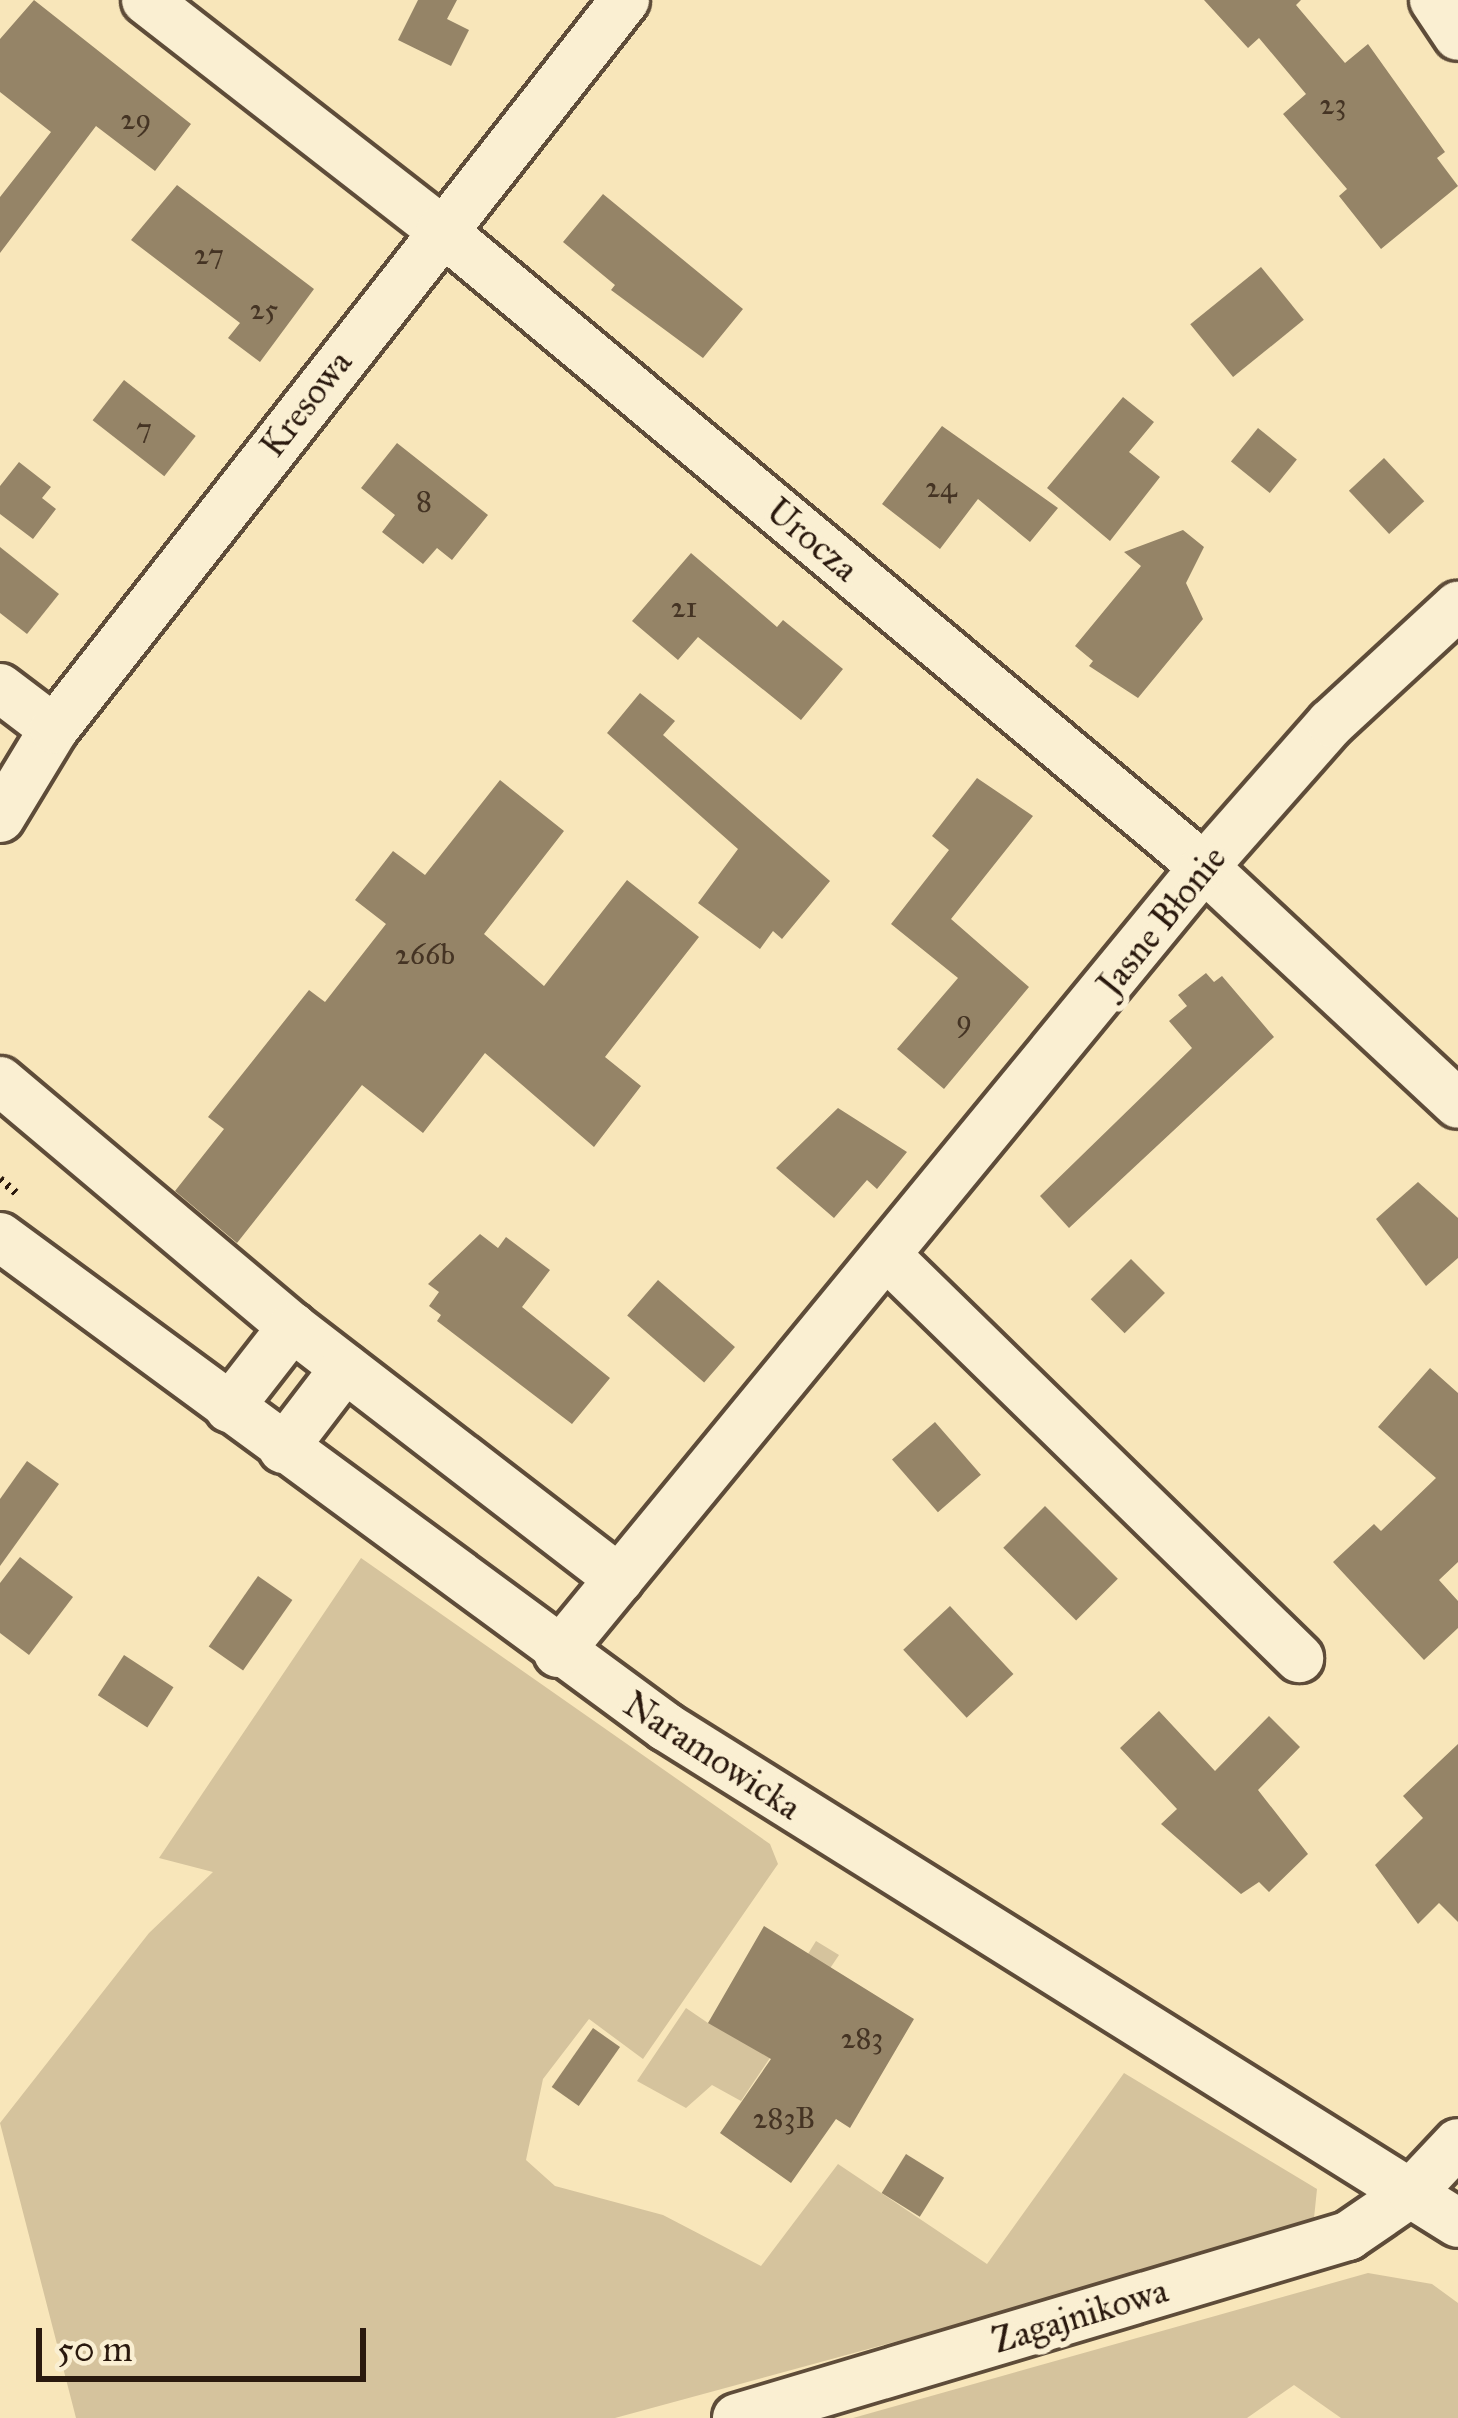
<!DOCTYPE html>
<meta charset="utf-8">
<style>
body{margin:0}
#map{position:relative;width:1458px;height:2418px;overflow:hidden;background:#f8e6ba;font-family:"IM FELL Great Primer",serif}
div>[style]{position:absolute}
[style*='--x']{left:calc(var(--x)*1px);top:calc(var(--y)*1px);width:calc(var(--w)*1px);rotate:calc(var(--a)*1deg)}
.green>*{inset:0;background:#d5c39d}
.building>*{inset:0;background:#958467;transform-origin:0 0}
.path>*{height:8px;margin-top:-4px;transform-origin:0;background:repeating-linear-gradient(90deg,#2a190e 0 3px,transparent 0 9px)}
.roads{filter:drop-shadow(3px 0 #5e4c39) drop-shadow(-3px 0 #5e4c39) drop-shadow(0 3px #5e4c39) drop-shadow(0 -3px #5e4c39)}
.minor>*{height:48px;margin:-24px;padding:0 24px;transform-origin:24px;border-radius:24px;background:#faefd2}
span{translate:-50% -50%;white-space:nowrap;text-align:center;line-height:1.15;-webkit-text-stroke:12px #faefd2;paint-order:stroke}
.number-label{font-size:30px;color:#453424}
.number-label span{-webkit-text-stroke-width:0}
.street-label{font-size:36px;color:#2a190e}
.scale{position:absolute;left:36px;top:2328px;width:330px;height:54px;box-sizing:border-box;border:6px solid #2a190e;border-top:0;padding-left:15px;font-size:36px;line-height:42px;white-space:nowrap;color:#2a190e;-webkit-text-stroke:9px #faefd2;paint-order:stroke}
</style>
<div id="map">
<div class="green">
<div style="clip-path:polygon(361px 1558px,770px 1844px,778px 1864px,643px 2059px,589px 2019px,543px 2079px,526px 2160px,555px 2186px,663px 2215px,761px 2266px,838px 2164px,987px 2264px,1124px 2073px,1317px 2189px,1313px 2228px,615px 2418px,76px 2418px,0 2123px,149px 1933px,213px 1872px,159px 1858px)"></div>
<div style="clip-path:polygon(816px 1941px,839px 1955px,741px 2101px,712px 2085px,686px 2108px,637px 2081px,686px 2008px,708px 2023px,793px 1978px)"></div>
<div style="clip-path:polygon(1368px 2273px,1432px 2284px,1458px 2303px,1458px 2418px,1341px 2418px,1294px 2385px,1247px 2418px,853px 2418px)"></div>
</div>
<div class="building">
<div style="clip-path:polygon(34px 0,191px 124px,155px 171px,96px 126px,0 253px,0 197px,51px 132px,0 92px,0 39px)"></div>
<div style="clip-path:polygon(418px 0,457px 0,447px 19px,469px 30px,451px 66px,398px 40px)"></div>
<div style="clip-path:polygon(1204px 0,1301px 0,1296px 5px,1345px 63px,1368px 44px,1445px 152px,1437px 158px,1458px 186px,1381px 249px,1339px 196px,1347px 189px,1283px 114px,1306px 94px,1259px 38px,1248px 48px)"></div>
<div style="clip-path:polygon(177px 185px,314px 289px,260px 362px,228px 338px,240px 323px,131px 240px)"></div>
<div style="clip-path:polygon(603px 194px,743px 309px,703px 358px,611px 290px,615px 285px,563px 242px)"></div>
<div style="left:1261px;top:267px;width:68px;height:91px;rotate:51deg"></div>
<div style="left:124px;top:380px;width:91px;height:51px;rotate:38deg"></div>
<div style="clip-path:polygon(1123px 397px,1154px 422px,1129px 452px,1160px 477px,1110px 541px,1047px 488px)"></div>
<div style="clip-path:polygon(942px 426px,1058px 508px,1030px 542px,978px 499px,940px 549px,882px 504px)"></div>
<div style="left:1258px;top:428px;width:50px;height:43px;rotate:39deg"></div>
<div style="clip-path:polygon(397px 443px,488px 515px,452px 560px,437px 548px,423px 564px,382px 532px,395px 515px,361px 488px)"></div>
<div style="left:1384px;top:458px;width:59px;height:48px;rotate:47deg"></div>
<div style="clip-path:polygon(19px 462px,51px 487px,42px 498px,56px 509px,33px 539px,0 514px,0 486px)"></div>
<div style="clip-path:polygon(1183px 530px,1204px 547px,1186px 583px,1203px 619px,1138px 698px,1089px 666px,1093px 661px,1075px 646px,1141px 566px,1124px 552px)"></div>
<div style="clip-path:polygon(0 547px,59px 594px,27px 634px,0 613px)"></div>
<div style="clip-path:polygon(691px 553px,777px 627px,783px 620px,843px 669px,801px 720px,698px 637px,678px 660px,632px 621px)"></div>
<div style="clip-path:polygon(640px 693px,675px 721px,663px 735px,830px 881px,782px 939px,773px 931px,760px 949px,698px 903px,738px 849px,607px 733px)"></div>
<div style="clip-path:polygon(977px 778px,1033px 816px,951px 919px,1029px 987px,944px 1089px,897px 1049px,958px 978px,891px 924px,949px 850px,932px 836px)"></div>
<div style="clip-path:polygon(500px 780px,564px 831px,484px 934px,544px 986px,627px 880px,699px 937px,605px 1057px,641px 1086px,594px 1147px,485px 1053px,423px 1133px,362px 1085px,237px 1243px,175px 1191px,224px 1129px,208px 1117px,309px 990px,325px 1002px,386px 924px,355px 900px,393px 851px,425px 875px)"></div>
<div style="clip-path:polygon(1206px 973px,1214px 982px,1222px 976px,1274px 1037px,1069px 1228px,1040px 1196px,1192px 1048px,1169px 1021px,1187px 1006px,1178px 995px)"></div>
<div style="clip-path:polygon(838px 1108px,907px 1152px,877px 1189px,867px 1180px,834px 1218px,776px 1168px)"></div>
<div style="clip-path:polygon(1418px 1182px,1458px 1218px,1458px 1258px,1426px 1286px,1376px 1219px)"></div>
<div style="clip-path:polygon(480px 1234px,498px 1248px,506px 1237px,550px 1270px,522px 1307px,610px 1378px,572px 1424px,437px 1321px,441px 1315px,429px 1306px,439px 1292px,428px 1284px)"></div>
<div style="left:1131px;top:1259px;width:48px;height:57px;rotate:45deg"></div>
<div style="left:658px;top:1280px;width:102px;height:47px;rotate:41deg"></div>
<div style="clip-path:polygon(1430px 1368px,1458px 1393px,1458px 1562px,1439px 1580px,1458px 1601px,1458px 1628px,1424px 1660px,1333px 1562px,1374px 1524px,1381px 1531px,1436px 1478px,1378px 1427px)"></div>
<div style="left:935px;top:1422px;width:70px;height:57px;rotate:49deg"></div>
<div style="clip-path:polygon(27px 1461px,59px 1484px,0 1566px,0 1499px)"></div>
<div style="left:1045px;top:1506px;width:103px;height:59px;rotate:45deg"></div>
<div style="clip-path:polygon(20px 1557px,73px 1597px,29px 1655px,0 1633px,0 1583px)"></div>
<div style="left:258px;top:1576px;width:42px;height:86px;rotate:35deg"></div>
<div style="left:950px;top:1606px;width:93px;height:64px;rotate:47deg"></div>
<div style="left:124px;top:1655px;width:59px;height:48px;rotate:33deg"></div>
<div style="clip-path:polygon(1159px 1711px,1215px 1771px,1269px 1716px,1300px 1747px,1258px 1790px,1308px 1854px,1269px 1892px,1259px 1882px,1241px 1894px,1161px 1824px,1177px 1809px,1120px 1748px)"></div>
<div style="clip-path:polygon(1458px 1744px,1458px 1922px,1439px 1903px,1418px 1924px,1375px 1865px,1423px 1818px,1403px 1796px)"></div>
<div style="clip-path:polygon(764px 1926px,914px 2019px,850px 2128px,836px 2119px,791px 2183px,720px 2133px,771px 2059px,708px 2023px)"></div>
<div style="left:593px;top:2028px;width:33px;height:72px;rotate:35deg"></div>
<div style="left:906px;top:2154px;width:45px;height:46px;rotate:32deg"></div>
</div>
<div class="path">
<div style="--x:0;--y:1179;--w:21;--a:41"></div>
</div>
<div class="roads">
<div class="minor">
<div style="--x:146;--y:0;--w:374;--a:37.9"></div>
<div style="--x:441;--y:230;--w:994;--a:39.86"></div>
<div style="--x:1204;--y:867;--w:347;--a:43"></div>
<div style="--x:1434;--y:0;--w:43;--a:56.3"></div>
<div style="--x:0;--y:688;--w:68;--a:37.2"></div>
<div style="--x:0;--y:818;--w:104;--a:-58.8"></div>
<div style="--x:54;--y:729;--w:926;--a:-51.93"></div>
<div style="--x:0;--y:1081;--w:382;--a:40.1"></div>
<div style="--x:292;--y:1327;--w:413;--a:37.6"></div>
<div style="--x:0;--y:1237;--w:827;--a:36.34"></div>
<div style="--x:666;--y:1727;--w:934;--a:32.06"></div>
<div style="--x:887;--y:1256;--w:576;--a:44.3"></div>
<div style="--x:229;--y:1408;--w:103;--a:-52.1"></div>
<div style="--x:283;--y:1449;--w:102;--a:-52.6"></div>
<div style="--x:558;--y:1653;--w:1017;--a:-50.58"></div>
<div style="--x:1204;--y:867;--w:192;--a:-48.6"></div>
<div style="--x:1331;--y:723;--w:173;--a:-42.7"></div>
<div style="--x:737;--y:2418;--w:638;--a:-16.59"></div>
<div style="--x:1348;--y:2236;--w:78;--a:-34.5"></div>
<div style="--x:1412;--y:2192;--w:67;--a:-46.8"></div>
</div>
</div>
<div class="number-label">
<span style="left:1333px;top:104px">23</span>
<span style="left:136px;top:119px">29</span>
<span style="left:209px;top:254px">27</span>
<span style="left:264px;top:309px">25</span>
<span style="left:144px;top:428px">7</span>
<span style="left:941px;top:487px">24</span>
<span style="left:424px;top:501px">8</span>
<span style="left:684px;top:607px">21</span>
<span style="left:425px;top:954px">266b</span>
<span style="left:964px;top:1020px">9</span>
<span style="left:862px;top:2038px">283</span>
<span style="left:784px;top:2118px">283B</span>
</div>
<div class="street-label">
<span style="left:306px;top:404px;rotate:-52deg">Kresowa</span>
<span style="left:812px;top:540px;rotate:40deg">Urocza</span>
<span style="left:1162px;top:921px;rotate:-51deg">Jasne Błonie</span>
<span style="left:712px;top:1756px;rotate:33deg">Naramowicka</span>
<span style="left:1080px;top:2316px;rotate:-17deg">Zagajnikowa</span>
</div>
<div class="scale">50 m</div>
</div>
